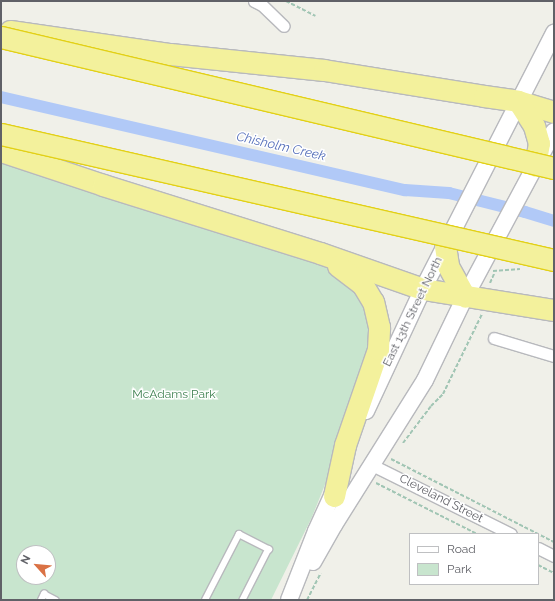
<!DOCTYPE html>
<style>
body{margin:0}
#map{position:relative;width:555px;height:601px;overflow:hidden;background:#f0f0e9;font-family:Raleway,sans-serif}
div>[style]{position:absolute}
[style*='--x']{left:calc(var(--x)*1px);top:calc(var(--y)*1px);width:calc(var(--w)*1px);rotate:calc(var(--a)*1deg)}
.green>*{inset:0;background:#c8e5ce}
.canal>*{height:12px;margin:-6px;padding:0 6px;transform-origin:6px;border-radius:6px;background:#b1c9f7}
.path>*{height:2px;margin-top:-1px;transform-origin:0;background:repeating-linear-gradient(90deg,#a1c5b4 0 4px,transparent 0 6px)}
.roads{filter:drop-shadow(1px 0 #b8b9bd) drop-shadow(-1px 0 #b8b9bd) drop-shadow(0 1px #b8b9bd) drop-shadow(0 -1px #b8b9bd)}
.service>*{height:5.5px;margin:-2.75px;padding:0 2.75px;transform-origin:2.75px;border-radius:2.75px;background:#fff}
.minor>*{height:11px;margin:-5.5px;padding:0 5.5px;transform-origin:5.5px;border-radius:5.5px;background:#fff}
.secondary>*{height:16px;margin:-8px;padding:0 8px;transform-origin:8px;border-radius:8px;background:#fff}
.motorway>*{height:21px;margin:-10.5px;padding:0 10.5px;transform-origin:10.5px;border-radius:10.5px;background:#f3f19c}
.bridges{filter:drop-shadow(1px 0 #e2d017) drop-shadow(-1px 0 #e2d017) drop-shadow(0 1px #e2d017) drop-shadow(0 -1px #e2d017)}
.motorway-bridge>*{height:21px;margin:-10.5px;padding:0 10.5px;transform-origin:10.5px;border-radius:10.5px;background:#f3f19c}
span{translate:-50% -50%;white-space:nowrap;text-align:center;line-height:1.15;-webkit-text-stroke:3px #fff;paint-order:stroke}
.street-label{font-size:12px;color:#606167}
.park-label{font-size:12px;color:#3e8050}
.water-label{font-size:13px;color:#556fba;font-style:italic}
.frame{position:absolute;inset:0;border:2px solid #606167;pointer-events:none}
.legend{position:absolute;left:409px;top:533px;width:130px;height:52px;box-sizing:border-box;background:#fff;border:1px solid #bfc0c2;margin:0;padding:5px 7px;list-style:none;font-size:12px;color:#606167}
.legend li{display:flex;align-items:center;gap:8px;height:20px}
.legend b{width:20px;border:1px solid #bfc0c2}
.north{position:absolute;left:16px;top:545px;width:40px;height:40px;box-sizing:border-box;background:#fff;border:1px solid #bfc0c2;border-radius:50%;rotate:297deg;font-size:11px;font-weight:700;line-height:16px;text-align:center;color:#606167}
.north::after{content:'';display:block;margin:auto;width:14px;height:18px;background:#da7245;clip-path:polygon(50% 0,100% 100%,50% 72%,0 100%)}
</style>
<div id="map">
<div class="green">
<div style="clip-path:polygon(evenodd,1px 160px,308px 258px,345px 278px,368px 309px,369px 354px,326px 482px,312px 517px,271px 600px,1px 600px,1px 160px,24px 553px,48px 553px,48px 577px,24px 577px,24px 553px)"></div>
</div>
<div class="canal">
<div style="--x:1;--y:97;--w:415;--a:13"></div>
<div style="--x:405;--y:190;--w:44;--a:3.9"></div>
<div style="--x:449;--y:193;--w:78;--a:14"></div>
<div style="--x:525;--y:212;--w:30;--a:17"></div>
</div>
<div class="path">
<div style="--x:286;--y:1;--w:33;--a:27"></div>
<div style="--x:493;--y:271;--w:27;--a:-4"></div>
<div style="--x:490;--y:283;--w:10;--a:-66"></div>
<div style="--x:403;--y:443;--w:46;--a:-52.9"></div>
<div style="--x:431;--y:406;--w:17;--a:-45"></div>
<div style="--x:443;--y:394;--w:89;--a:-64"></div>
<div style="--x:391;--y:459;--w:183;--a:27"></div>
<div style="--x:376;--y:483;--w:113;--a:26.8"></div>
<div style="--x:538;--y:565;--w:18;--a:27"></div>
<div style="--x:307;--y:600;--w:30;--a:-63"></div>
</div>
<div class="roads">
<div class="service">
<div style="--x:41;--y:600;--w:7;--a:-63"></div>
<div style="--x:44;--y:594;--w:13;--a:27"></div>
<div style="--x:205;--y:600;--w:74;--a:-62.7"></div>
<div style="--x:239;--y:534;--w:34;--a:27"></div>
<div style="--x:269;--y:549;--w:57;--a:117"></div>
</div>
<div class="minor">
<div style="--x:254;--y:1;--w:9;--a:27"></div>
<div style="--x:262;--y:5;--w:30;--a:44"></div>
<div style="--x:494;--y:338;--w:63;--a:16.7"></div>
<div style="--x:372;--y:465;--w:155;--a:26.4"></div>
<div style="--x:538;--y:548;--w:18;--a:27"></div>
</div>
<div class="secondary">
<div style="--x:366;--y:411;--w:135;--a:-65"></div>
<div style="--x:423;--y:289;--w:288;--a:-62.9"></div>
<div style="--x:313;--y:562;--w:43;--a:-60.4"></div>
<div style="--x:334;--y:525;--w:171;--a:-57.9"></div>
<div style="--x:425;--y:380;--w:92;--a:-64.3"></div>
<div style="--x:465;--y:297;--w:188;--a:-61.8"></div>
<div style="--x:289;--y:600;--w:74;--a:-68.6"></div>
<div style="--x:316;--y:531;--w:51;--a:-65.5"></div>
</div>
<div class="motorway">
<div style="--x:10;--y:31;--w:162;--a:8.2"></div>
<div style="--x:170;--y:54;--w:155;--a:5.9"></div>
<div style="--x:324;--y:70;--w:162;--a:9.2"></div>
<div style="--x:484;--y:96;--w:34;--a:8"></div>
<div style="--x:518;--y:101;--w:38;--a:17"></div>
<div style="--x:518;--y:101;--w:30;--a:57"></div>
<div style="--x:534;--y:126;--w:18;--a:74"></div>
<div style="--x:539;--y:143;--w:23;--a:100"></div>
<div style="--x:1;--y:151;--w:108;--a:18.4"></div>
<div style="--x:103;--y:185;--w:227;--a:17.4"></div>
<div style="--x:320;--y:253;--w:109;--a:19.3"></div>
<div style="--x:423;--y:289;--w:133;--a:9.1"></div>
<div style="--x:445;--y:246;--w:20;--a:81"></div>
<div style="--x:448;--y:266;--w:35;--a:61"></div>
<div style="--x:334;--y:496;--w:52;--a:-77.8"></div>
<div style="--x:345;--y:445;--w:102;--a:-71"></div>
<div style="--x:378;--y:349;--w:22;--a:-87"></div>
<div style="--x:379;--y:327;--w:26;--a:-103"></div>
<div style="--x:373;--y:302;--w:21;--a:-121"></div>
<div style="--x:362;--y:284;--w:30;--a:-143"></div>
</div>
</div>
<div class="bridges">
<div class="motorway-bridge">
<div style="--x:1;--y:37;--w:568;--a:13.33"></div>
<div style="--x:1;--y:134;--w:567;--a:12.84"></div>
</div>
</div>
<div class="street-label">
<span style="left:413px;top:312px;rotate:-64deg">East 13th Street North</span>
<span style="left:441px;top:499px;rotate:27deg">Cleveland Street</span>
</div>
<div class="park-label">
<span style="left:174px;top:395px">McAdams Park</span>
</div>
<div class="water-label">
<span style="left:281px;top:147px;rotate:13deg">Chisholm Creek</span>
</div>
<div class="frame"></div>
<ul class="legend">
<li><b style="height:5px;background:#fff"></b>Road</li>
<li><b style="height:11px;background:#c8e5ce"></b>Park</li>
</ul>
<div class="north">N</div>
</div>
